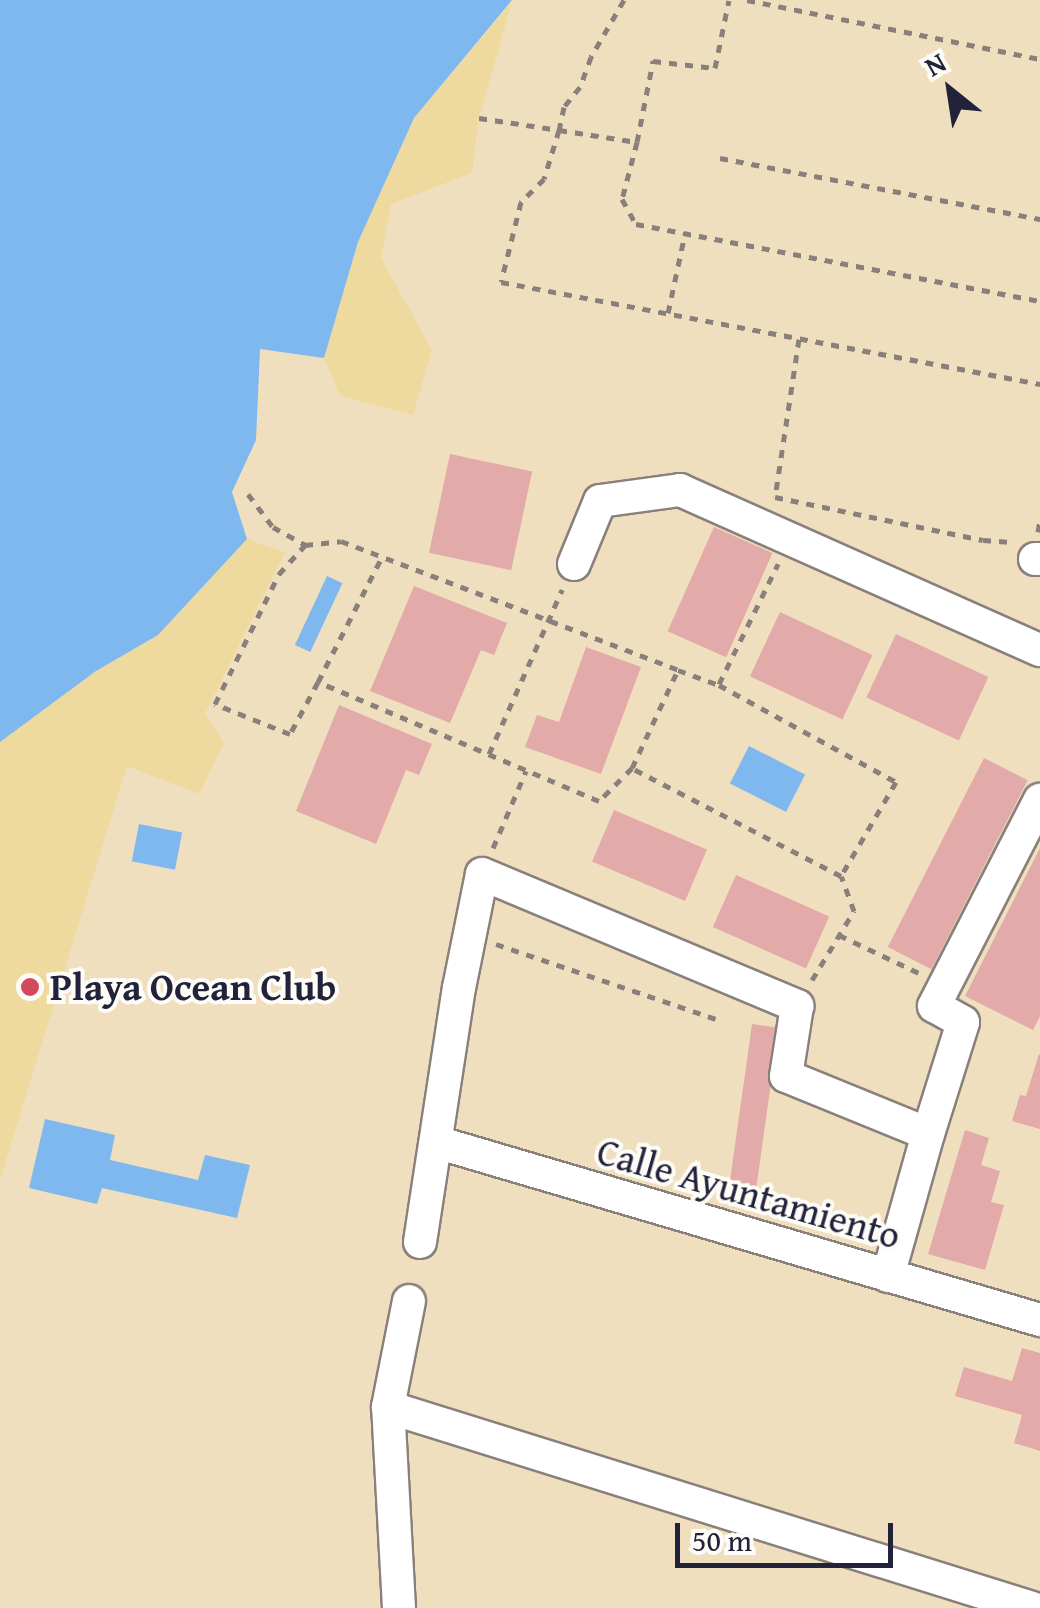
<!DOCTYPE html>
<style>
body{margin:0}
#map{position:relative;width:1040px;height:1608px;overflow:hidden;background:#f0dfbe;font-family:"Gentium Book Plus",serif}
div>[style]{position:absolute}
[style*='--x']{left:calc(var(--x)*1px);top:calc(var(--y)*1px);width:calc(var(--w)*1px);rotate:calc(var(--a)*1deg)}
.sand>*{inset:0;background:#eeda9e}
.water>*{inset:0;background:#7fb8ef;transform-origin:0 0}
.building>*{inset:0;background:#e2aaa8;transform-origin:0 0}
.path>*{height:5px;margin-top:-2.5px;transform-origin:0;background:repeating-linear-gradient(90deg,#89807c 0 8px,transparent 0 16px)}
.roads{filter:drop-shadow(2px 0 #89807c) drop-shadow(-2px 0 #89807c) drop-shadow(0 2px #89807c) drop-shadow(0 -2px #89807c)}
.minor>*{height:32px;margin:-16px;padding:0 16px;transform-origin:16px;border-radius:16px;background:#fff}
.dots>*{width:28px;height:28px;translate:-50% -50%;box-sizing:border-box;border:5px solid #fdfcf7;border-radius:50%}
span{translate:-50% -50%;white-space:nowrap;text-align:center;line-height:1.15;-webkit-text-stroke:8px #fdfcf7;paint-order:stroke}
.poi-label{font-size:38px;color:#22223b;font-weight:700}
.left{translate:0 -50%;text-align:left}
.street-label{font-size:38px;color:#22223b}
.north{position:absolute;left:900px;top:40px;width:100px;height:100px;-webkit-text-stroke:8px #fdfcf7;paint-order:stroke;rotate:330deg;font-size:28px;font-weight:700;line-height:40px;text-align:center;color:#22223b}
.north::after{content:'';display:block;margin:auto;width:35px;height:45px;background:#22223b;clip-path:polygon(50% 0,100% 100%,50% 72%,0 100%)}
.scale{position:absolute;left:675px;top:1523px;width:218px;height:45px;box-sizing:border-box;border:5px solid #22223b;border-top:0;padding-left:12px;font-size:30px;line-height:35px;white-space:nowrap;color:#22223b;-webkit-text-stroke:8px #fdfcf7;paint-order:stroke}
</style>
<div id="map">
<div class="sand">
<div style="clip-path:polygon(512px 2px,479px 118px,472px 173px,391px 204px,381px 258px,432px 350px,413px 415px,340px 396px,324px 358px,358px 242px,414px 118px)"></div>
<div style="clip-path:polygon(247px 539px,285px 552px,205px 714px,224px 743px,199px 794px,127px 766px,0 1180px,0 742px,96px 671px,158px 635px)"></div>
</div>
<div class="water">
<div style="clip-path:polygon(0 0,512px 0,414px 118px,358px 242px,324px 358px,260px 349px,256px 440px,232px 492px,247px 539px,158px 635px,96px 671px,0 742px)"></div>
<div style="left:327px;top:576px;width:17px;height:76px;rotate:25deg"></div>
<div style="left:749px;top:746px;width:63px;height:42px;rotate:27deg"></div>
<div style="left:139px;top:824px;width:44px;height:38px;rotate:11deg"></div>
<div style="clip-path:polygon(45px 1119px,115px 1135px,110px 1160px,198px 1180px,205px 1155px,250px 1165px,237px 1218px,102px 1188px,97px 1204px,29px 1188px)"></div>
</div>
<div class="building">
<div style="left:450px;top:454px;width:84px;height:101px;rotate:12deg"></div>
<div style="left:714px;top:527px;width:64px;height:114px;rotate:24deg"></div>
<div style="clip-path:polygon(414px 586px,507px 623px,494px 655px,481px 650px,450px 723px,370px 691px)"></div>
<div style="left:780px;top:612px;width:102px;height:71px;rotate:25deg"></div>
<div style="left:896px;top:634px;width:102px;height:70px;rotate:25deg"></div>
<div style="clip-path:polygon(586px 647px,641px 667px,601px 774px,525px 747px,537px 715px,559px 722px)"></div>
<div style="clip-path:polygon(339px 705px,432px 744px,419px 775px,406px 770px,376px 844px,296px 811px)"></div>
<div style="left:984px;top:758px;width:49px;height:212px;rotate:27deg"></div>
<div style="left:614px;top:810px;width:101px;height:56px;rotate:23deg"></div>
<div style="clip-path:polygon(1040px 848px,1040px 1016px,1033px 1030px,965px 996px)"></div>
<div style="left:736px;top:875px;width:102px;height:57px;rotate:24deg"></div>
<div style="left:752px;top:1024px;width:27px;height:163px;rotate:8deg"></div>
<div style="clip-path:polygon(1039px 1054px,1040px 1055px,1040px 1129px,1012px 1121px,1020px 1095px,1026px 1096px)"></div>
<div style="clip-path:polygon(965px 1130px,989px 1138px,981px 1165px,1000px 1171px,991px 1202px,1004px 1205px,985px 1270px,928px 1254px)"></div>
<div style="clip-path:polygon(1022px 1348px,1040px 1353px,1040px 1451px,1014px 1443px,1022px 1415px,955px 1396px,964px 1367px,1012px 1381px)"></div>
</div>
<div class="path">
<div style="--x:624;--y:0;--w:66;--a:120.1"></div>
<div style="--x:591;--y:57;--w:32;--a:110"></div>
<div style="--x:580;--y:87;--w:26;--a:129"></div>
<div style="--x:564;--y:107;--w:24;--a:102"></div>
<div style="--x:559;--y:130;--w:79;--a:8.7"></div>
<div style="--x:637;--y:142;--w:59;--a:104.7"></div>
<div style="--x:622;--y:199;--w:29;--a:61"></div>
<div style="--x:636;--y:224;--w:411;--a:10.8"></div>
<div style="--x:747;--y:0;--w:299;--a:11.4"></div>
<div style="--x:479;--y:118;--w:81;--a:8.5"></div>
<div style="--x:559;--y:130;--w:51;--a:107"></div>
<div style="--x:544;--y:179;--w:33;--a:135"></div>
<div style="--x:521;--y:202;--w:82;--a:104"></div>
<div style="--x:501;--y:282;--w:549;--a:10.72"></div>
<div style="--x:637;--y:142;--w:83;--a:-78.8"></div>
<div style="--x:653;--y:61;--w:62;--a:6.4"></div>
<div style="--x:715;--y:68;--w:69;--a:-78.4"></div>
<div style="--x:720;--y:158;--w:326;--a:10.8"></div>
<div style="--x:668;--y:313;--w:81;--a:-77.9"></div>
<div style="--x:799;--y:339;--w:160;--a:98.6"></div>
<div style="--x:775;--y:497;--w:212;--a:11.7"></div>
<div style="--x:983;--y:540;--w:29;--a:4"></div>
<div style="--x:248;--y:494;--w:41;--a:52.9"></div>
<div style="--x:273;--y:527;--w:37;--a:29"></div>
<div style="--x:1038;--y:532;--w:13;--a:-81"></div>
<div style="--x:678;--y:670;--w:44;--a:20.1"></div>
<div style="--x:719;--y:685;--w:202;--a:28.7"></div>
<div style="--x:896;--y:782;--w:109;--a:120.3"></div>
<div style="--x:841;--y:876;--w:235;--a:-152.7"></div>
<div style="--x:632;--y:768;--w:108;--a:-64.9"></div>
<div style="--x:318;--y:682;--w:140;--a:-62.9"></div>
<div style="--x:719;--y:684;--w:134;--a:-63.8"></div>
<div style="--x:489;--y:754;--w:180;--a:-66"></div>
<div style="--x:632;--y:768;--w:47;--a:135"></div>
<div style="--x:599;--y:801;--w:305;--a:-157"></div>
<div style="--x:318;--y:682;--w:59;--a:118.3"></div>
<div style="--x:290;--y:734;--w:81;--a:-158.2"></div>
<div style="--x:215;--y:704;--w:145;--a:-63.8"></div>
<div style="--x:279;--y:574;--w:39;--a:-48"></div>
<div style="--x:305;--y:545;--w:36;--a:-6"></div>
<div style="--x:341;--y:541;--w:361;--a:20.9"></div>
<div style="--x:493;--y:848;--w:84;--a:-66.8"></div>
<div style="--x:839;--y:935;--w:89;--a:25.4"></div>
<div style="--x:496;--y:944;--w:232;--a:18.8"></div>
<div style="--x:812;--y:980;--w:81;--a:-58.7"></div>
<div style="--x:854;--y:911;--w:37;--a:-110"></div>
</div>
<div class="roads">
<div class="minor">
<div style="--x:1035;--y:559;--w:5;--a:0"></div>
<div style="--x:574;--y:564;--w:68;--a:-67.6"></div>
<div style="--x:600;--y:501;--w:81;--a:-7.8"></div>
<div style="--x:680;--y:490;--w:394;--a:24"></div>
<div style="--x:436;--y:1142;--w:630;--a:16.42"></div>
<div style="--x:420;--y:1242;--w:257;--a:-81.3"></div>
<div style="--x:459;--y:988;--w:116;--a:-78.6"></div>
<div style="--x:482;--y:874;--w:342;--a:22.7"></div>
<div style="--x:797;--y:1006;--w:71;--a:98.9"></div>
<div style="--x:786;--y:1076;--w:153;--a:22.2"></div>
<div style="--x:928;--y:1134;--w:117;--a:-72.6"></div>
<div style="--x:963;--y:1022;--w:33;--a:-151"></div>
<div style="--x:934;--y:1006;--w:232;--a:-62.8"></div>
<div style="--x:888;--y:1276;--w:148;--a:-74.3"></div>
<div style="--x:388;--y:1407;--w:675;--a:17.33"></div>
<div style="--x:399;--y:1608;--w:201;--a:-93.1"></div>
<div style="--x:388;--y:1407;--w:108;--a:-78.8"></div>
</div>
</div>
<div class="dots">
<div style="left:30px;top:987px;background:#d1495b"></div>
</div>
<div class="poi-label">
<span class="left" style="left:50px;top:987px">Playa Ocean Club</span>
</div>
<div class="street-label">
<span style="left:749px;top:1193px;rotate:16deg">Calle Ayuntamiento</span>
</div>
<div class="north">N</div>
<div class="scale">50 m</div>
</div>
